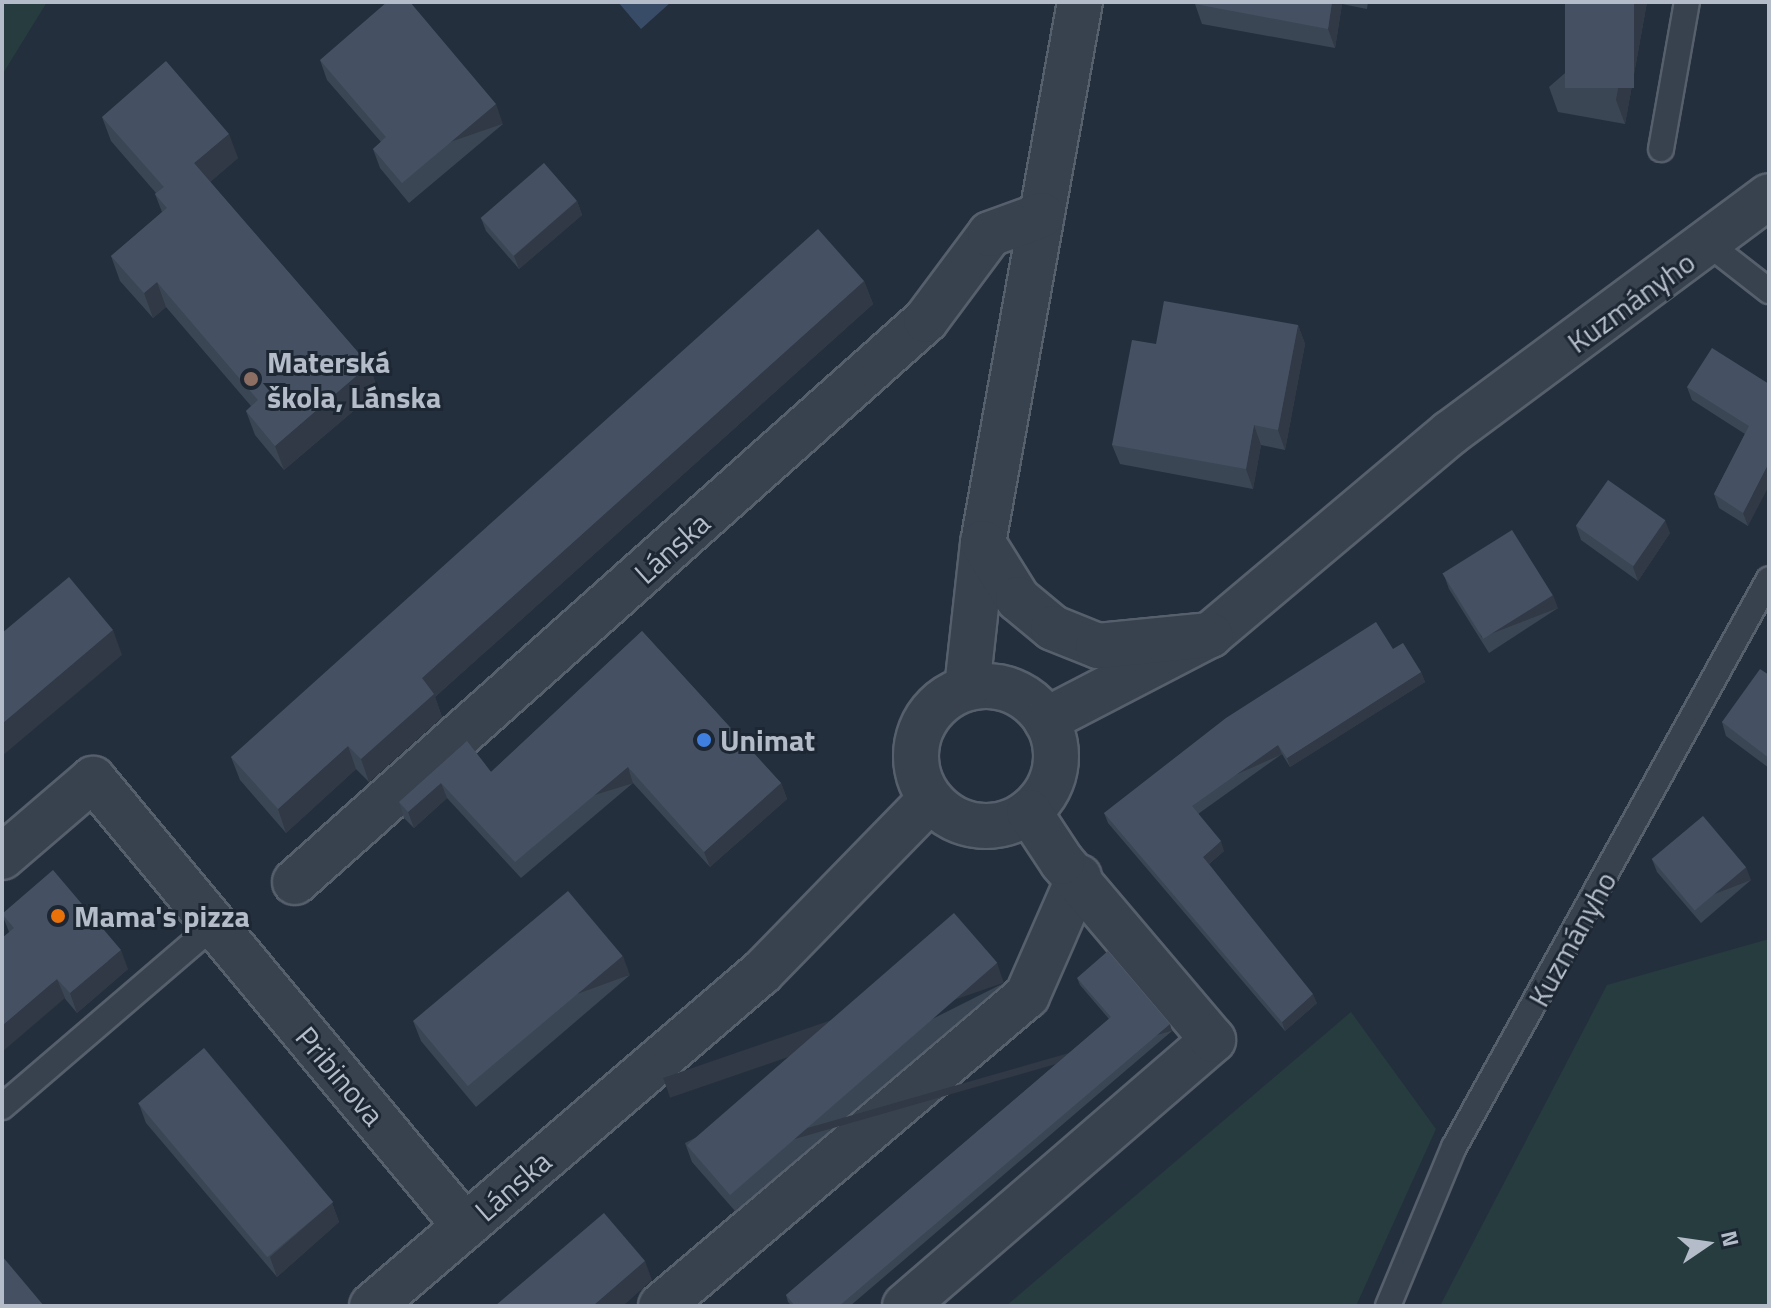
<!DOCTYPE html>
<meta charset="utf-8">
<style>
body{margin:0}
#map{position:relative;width:1771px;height:1308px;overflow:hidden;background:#242f3e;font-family:"Titillium Web",sans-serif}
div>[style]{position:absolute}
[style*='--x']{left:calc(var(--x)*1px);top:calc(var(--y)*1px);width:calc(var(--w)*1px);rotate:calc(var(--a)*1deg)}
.green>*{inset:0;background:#263c3f}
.water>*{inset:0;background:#394c67}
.roads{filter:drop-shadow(2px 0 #565f6c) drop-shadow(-2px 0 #565f6c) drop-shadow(0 2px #565f6c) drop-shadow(0 -2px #565f6c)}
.service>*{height:24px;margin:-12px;padding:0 12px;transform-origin:12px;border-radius:12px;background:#38414e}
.minor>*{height:44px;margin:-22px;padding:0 22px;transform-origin:22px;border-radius:22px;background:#38414e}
.minor>.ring{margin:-22px;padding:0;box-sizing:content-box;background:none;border:44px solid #38414e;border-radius:50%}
.tertiary>*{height:44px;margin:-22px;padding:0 22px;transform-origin:22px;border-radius:22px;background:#38414e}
.wall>*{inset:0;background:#3b4654}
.shaded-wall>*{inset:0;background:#303945;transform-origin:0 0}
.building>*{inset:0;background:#455162;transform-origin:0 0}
.dots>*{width:22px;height:22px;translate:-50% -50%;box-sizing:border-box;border:4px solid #1d2633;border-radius:50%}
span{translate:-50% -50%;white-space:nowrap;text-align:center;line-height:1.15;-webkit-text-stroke:6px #1d2633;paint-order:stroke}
.street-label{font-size:30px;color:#b4bcc9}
.poi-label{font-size:30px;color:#b4bcc9;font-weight:700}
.left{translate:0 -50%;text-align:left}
.frame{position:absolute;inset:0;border:4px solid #b4bcc9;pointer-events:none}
.north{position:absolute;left:1667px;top:1204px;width:80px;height:80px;-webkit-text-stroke:6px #1d2633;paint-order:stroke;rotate:77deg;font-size:22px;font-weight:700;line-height:32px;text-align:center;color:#b4bcc9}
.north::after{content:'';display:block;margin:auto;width:28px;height:36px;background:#b4bcc9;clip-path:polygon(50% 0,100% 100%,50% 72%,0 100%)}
</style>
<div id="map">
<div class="green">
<div style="clip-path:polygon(2px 2px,47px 2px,2px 75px)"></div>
<div style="clip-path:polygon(1769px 939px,1769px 1306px,1440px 1306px,1607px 985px)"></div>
<div style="clip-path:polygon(1351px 1012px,1436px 1129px,1356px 1306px,1006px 1306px)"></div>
</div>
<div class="water">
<div style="clip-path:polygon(618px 2px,671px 2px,641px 29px)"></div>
</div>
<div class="roads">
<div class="service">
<div style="--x:1661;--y:149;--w:149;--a:-80"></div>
<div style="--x:1710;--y:245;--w:75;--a:37.9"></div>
<div style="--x:2;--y:1107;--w:279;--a:-40.6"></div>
<div style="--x:1388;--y:1306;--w:172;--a:-67.5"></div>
<div style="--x:1454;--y:1147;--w:649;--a:-60.99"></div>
</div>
<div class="minor">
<div class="ring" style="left:916px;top:686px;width:96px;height:96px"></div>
<div style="--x:967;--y:688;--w:146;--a:-83.7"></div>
<div style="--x:983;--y:543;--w:550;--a:-79.84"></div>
<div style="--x:1046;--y:720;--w:185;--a:-27.4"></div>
<div style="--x:1210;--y:635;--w:314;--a:-40.1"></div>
<div style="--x:1450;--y:433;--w:397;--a:-36.6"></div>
<div style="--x:2;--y:857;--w:120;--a:-40.6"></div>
<div style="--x:93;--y:779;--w:582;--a:50.23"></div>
<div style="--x:295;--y:882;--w:845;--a:-41.69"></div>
<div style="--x:926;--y:320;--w:107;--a:-53.3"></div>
<div style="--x:990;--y:234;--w:55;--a:-20.1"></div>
<div style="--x:372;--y:1306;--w:513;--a:-40.58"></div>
<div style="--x:762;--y:972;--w:240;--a:-45.7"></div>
<div style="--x:661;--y:1306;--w:480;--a:-40.3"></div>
<div style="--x:1027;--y:996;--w:130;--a:-66.4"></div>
<div style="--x:905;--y:1306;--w:407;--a:-40.8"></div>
<div style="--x:1213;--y:1040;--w:233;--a:-130.3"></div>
<div style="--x:1062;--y:862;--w:60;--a:-123.4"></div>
</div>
<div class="tertiary">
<div style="--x:983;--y:543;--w:66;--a:58"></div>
<div style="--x:1018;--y:599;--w:45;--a:39.6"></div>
<div style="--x:1053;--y:628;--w:48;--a:21.8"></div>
<div style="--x:1098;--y:646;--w:113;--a:-5.6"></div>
</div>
</div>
<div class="wall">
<div style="clip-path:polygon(1196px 2px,1368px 2px,1367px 9px,1342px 4px,1335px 48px,1202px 24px,1195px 4px)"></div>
<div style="clip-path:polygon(1647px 2px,1625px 124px,1558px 112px,1549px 87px)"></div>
<div style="clip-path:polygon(320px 60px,503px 124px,409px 203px,380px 168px,373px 149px,381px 142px,327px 80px)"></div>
<div style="clip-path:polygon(102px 117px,238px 158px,210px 182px,369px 365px,378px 390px,284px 470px,255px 435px,246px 411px,251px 406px,166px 307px,153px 318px,120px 281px,111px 256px,162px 212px,155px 194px,156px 193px,111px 141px)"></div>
<div style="clip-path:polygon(577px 201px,582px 215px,519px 269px,486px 231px,481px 218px)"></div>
<div style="clip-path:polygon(864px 281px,873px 304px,435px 697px,442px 717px,369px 782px,356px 769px,286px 833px,240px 780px,231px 757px)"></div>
<div style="clip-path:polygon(1298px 325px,1305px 344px,1285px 450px,1261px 445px,1253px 489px,1120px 464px,1112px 445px,1156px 344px)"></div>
<div style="clip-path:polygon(1769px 384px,1748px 526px,1719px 508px,1714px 494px,1745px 434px,1692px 400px,1687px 387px)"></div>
<div style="clip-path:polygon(1576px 526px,1670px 533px,1638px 581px,1581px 540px)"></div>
<div style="clip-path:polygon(1444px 575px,1558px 608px,1489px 653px,1449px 589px)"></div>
<div style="clip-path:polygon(642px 631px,781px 783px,787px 799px,710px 867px,633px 783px,521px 878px,447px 798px,414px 828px,404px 818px,399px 802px,467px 741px,491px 772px)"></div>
<div style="clip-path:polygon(1393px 649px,1421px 672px,1425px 682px,1290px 767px,1282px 754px,1198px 814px,1224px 851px,1209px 864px,1317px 1003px,1285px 1031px,1108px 823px,1104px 813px)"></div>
<div style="clip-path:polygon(1769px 675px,1769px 768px,1726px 736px,1722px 722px)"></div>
<div style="clip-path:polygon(1652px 859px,1751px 880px,1701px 923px,1657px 872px)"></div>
<div style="clip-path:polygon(2px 914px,128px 969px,77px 1013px,9px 932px)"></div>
<div style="clip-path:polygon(630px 975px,476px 1107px,421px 1041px,413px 1021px)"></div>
<div style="clip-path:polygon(1077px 978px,1172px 1031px,850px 1306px,792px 1306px,788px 1302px,786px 1295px,1109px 1019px,1080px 985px)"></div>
<div style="clip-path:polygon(1004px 983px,735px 1211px,692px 1162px,685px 1143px)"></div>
<div style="clip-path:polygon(139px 1104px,332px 1203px,339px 1222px,277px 1277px,146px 1123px)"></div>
</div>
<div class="shaded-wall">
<div style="clip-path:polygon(1332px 2px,1342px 2px,1342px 4px,1335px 48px,1328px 29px)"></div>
<div style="clip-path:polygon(1634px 2px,1647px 2px,1625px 124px,1616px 100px)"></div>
<div style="left:496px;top:104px;width:21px;height:123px;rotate:71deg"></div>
<div style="clip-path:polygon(229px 134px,238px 158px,203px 188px,194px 163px)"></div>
<div style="clip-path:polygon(577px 201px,582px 215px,519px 269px,514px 256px)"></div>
<div style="clip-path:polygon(864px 281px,873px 304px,435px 697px,442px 717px,369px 782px,361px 759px,422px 678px)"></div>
<div style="clip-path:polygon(157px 282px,166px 307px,153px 318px,144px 293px)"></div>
<div style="clip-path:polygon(1298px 325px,1305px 344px,1285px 450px,1278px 430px)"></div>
<div style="clip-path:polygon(369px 365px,378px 390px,284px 470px,275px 446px)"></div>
<div style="clip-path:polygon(1254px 425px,1261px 445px,1253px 489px,1246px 469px)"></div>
<div style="clip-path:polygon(1769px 463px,1769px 486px,1748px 526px,1743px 513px)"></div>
<div style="clip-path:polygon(1665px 520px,1670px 533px,1638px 581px,1633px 567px)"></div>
<div style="left:1553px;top:595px;width:14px;height:82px;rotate:69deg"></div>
<div style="clip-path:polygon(113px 630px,122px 655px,2px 756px,2px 724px)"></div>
<div style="clip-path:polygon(1421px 672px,1425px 682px,1290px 767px,1287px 758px)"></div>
<div style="left:1278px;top:745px;width:10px;height:105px;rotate:66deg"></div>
<div style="clip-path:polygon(348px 746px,356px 769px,286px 833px,278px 809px)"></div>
<div style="left:628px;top:767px;width:17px;height:148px;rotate:73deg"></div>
<div style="clip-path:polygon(441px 783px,447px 798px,414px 828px,408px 812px)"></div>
<div style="clip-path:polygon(781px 783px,787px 799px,710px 867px,704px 852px)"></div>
<div style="clip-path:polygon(1221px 841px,1224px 851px,1206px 866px,1203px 857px)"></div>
<div style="left:1746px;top:867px;width:14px;height:66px;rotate:69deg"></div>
<div style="clip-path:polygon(121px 950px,128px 969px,77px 1013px,70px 993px)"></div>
<div style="left:623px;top:956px;width:20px;height:202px;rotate:70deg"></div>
<div style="left:997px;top:963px;width:21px;height:353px;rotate:71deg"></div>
<div style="clip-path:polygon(57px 979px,65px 998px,2px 1052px,2px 1026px)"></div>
<div style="clip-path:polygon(1313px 994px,1317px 1003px,1285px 1031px,1282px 1022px)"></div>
<div style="left:1170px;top:1024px;width:7px;height:435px;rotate:74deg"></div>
<div style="clip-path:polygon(332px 1203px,339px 1222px,277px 1277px,270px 1257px)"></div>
<div style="clip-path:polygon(645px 1261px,652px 1280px,623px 1306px,593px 1306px)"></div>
</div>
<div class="building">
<div style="clip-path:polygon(387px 2px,410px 2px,496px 104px,402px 183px,373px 149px,386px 137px,320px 60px)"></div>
<div style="clip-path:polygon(1196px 2px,1332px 2px,1328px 29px,1195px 4px)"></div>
<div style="left:1565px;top:2px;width:69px;height:86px"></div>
<div style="clip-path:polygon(166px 61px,229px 134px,194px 163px,369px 365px,275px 446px,246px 411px,258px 400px,157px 282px,144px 293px,111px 256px,167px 208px,155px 194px,164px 187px,102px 117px)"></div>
<div style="left:544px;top:163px;width:50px;height:84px;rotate:49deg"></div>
<div style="clip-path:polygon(818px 229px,864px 281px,422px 678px,434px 694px,361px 759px,348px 746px,278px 809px,231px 757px)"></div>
<div style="clip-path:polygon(1164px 301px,1298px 325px,1278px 430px,1254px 425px,1246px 469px,1112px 445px,1132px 340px,1156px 344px)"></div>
<div style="clip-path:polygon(1712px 348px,1769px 384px,1769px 463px,1743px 513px,1714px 494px,1749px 426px,1687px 387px)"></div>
<div style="left:1608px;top:480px;width:70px;height:56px;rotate:35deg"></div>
<div style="left:1512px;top:530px;width:77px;height:82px;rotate:58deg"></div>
<div style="clip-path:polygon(69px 577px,113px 630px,2px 724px,2px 633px)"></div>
<div style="clip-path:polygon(1376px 622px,1393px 649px,1403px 643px,1421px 672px,1287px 758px,1278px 745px,1192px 806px,1221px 841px,1203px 857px,1313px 994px,1282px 1022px,1104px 813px,1226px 718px)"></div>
<div style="clip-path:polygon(642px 631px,781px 783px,704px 852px,628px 767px,515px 862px,441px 783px,408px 812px,399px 802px,467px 741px,491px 772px)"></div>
<div style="clip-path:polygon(1760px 669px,1769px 675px,1769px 758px,1722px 722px)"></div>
<div style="left:1703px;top:816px;width:67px;height:67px;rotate:50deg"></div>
<div style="clip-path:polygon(53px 870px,121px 950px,70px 993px,57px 979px,2px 1026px,2px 938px,14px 928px,2px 914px)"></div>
<div style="left:568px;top:891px;width:85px;height:202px;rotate:50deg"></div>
<div style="left:954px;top:913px;width:66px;height:354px;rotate:49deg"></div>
<div style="clip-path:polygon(1108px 951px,1170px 1024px,839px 1306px,795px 1306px,786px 1295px,1111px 1017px,1077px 978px)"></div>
<div style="left:204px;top:1048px;width:201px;height:86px;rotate:50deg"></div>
<div style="clip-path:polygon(604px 1213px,645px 1261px,593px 1306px,495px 1306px)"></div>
<div style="clip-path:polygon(2px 1256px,44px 1306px,2px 1306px)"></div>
</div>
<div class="dots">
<div style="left:251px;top:379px;background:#8d6e63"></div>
<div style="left:704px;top:740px;background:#3f7fe0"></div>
<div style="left:58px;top:916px;background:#e8710a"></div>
</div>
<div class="street-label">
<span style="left:1631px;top:302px;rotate:-36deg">Kuzmányho</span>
<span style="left:672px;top:548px;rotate:-42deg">Lánska</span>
<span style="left:1572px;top:939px;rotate:-61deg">Kuzmányho</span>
<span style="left:340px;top:1076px;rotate:50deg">Pribinova</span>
<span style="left:513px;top:1186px;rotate:-41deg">Lánska</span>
</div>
<div class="poi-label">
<span class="left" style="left:267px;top:379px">Materská<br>škola, Lánska</span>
<span class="left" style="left:720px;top:740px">Unimat</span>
<span class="left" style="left:74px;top:916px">Mama's pizza</span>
</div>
<div class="frame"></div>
<div class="north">N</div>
</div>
